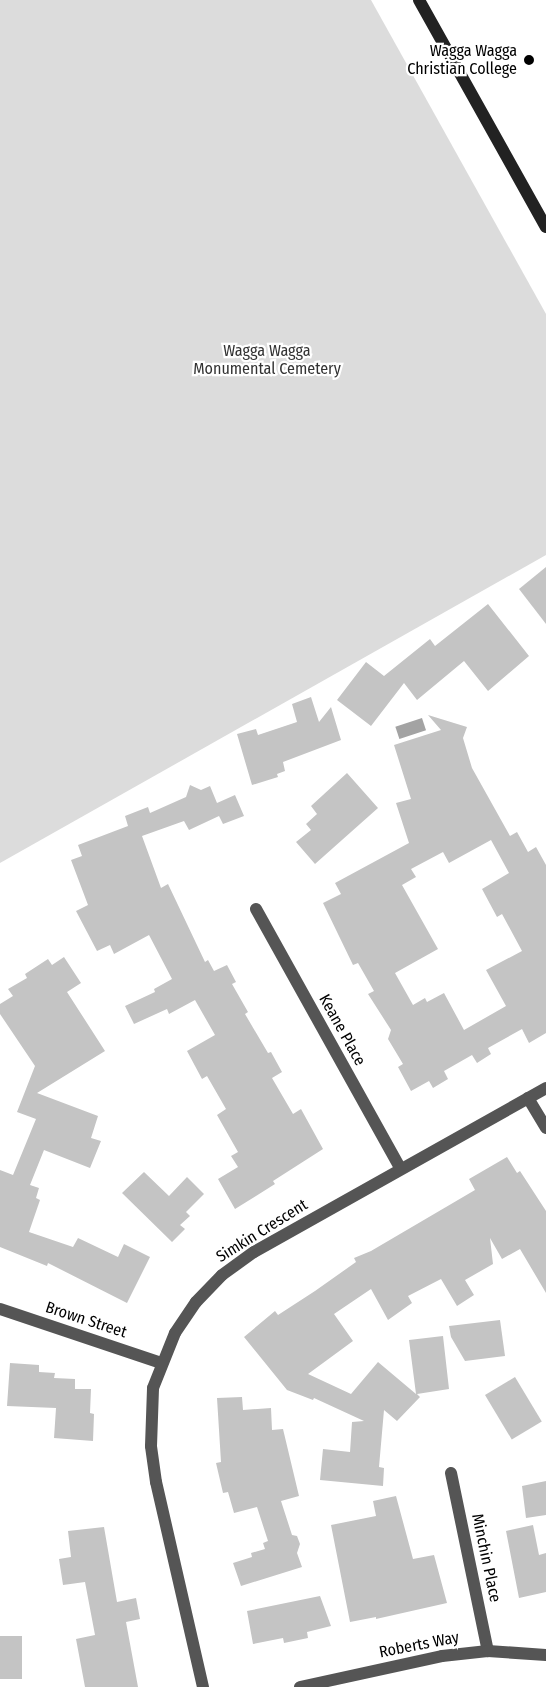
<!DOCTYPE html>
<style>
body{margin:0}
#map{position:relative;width:546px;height:1687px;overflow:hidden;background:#fff;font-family:"Fira Sans Condensed",sans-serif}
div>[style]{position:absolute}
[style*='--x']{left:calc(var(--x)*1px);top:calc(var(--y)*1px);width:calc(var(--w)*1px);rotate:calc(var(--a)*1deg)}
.green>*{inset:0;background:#dcdcdc}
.water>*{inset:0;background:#a3a3a3;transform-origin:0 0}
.building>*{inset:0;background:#c4c4c4;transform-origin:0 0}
.minor>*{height:12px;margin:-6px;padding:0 6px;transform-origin:6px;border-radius:6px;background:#555}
.secondary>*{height:12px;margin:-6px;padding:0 6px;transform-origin:6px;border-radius:6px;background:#222}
.dots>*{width:16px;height:16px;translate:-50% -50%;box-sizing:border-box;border:3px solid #fff;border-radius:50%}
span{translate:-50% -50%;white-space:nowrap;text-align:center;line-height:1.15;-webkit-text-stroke:4.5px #fff;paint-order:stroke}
.poi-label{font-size:16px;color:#000}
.right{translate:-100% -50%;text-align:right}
.park-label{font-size:16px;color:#333}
.street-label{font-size:16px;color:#000}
</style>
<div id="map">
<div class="green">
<div style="clip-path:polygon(0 0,371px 0,546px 314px,546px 555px,0 863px)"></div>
</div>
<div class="water">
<div style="left:422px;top:718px;width:13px;height:28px;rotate:72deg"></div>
</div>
<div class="building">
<div style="clip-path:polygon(546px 567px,546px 624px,519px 589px)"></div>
<div style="clip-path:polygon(488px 604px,529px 656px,488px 691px,464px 661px,417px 700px,404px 683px,371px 726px,337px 700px,366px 662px,384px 676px,430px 639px,435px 646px)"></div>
<div style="clip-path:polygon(311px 697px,319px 722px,331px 707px,341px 740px,283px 762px,285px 771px,277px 774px,278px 777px,252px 785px,237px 734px,256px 729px,258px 735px,297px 722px,292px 704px)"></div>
<div style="clip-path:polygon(evenodd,428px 715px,467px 727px,463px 738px,472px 768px,510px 836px,517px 832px,528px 852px,536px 847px,546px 865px,546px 1033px,529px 1043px,522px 1029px,488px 1048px,491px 1054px,477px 1063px,472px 1055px,444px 1071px,448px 1079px,433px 1088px,429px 1081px,411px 1091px,398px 1067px,403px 1064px,388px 1039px,391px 1030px,368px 994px,374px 991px,358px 963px,353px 965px,323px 903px,341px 894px,335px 883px,409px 843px,396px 803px,411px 799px,394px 745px,441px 730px,428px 715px,491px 840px,509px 873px,482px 889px,497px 917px,502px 914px,522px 951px,486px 970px,506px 1006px,464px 1030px,444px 993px,427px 1002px,425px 998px,413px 1005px,395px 973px,438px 949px,402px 885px,416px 877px,411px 869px,443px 852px,449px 863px,491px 840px)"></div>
<div style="clip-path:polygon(347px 773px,378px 808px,315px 864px,296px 842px,311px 830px,306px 824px,317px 814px,311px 806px)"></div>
<div style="clip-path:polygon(190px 785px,201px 790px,210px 786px,217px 803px,235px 795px,244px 816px,223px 824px,219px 816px,189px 830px,184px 821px,142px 836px,161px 888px,168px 884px,205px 962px,208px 960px,214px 971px,227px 965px,236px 982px,232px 984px,248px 1012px,245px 1014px,268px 1053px,271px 1052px,282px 1072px,272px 1078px,293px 1114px,301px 1109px,323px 1149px,273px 1181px,275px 1184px,235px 1209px,218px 1179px,238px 1167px,231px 1156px,238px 1152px,217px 1115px,226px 1109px,207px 1076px,202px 1079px,187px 1051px,215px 1035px,195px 1000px,169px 1014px,167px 1009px,134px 1024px,125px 1006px,155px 992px,154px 989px,172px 979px,149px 935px,114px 954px,110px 945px,97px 951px,76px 911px,88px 905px,71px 860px,82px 856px,78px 845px,128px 826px,125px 816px,148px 807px,150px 813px,186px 797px)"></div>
<div style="clip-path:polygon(64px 957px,81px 983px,67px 992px,105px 1051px,37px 1093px,98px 1116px,91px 1138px,101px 1141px,90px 1168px,44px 1150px,30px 1185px,39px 1188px,36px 1198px,40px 1200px,29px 1232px,73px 1247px,78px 1238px,118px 1257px,124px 1244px,150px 1257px,127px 1303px,48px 1263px,47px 1266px,0 1247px,0 1170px,13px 1175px,36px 1119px,17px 1112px,35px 1066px,0 1014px,0 1004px,13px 996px,8px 989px,27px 978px,25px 974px,48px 959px,52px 965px)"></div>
<div style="clip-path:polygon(507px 1157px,517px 1173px,520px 1171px,546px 1211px,546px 1293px,520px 1249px,502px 1259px,490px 1238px,493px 1264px,465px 1280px,474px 1295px,457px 1306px,441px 1279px,408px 1296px,412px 1303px,388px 1320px,371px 1289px,334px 1314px,353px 1341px,308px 1374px,351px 1394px,378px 1362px,416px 1394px,409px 1340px,443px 1336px,449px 1389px,417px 1394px,420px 1397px,397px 1421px,384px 1410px,379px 1467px,384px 1468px,383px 1486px,320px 1480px,323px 1449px,350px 1452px,352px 1422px,364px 1421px,314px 1398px,313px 1400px,287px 1390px,244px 1337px,275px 1311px,278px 1315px,315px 1291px,356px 1262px,354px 1258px,371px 1251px,475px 1190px,469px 1179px)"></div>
<div style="clip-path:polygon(144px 1172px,169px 1196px,187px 1177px,204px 1194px,186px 1212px,190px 1216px,180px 1225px,185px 1229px,172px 1242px,122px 1193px)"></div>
<div style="clip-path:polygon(500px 1320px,505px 1356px,465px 1361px,451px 1337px,449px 1326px)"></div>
<div style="clip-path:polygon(10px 1363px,39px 1365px,39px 1372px,55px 1373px,54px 1378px,75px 1379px,75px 1389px,91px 1389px,90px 1413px,94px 1414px,93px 1441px,54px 1438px,56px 1408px,7px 1406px)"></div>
<div style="left:515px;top:1377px;width:52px;height:35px;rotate:59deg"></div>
<div style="clip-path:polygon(242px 1397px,243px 1410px,271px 1408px,272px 1430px,283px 1429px,299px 1496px,281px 1501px,292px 1535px,297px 1536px,300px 1544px,297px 1553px,302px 1567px,241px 1586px,233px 1563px,252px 1557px,251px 1553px,265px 1549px,263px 1543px,268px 1541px,257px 1507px,234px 1513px,228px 1492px,223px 1493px,216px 1463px,221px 1462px,217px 1398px)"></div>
<div style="clip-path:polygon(546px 1481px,546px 1515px,526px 1518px,522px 1486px)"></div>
<div style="clip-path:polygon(396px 1496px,413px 1559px,434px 1555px,447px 1603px,376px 1619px,376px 1617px,350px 1622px,331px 1525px,376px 1516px,373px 1501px)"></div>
<div style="clip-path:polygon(533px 1525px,539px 1555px,546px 1553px,546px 1592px,519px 1598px,506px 1531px)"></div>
<div style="clip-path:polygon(104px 1527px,117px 1602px,136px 1598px,140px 1619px,126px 1622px,138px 1687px,85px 1687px,76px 1639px,95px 1635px,85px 1582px,63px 1585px,59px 1559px,71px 1557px,68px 1531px)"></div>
<div style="clip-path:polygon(320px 1596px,331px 1626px,307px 1632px,308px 1638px,284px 1643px,283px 1638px,253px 1644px,247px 1611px)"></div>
<div style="left:22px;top:1636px;width:43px;height:22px;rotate:90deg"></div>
</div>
<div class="minor">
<div style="--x:256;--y:909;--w:296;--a:60.9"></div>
<div style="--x:528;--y:1098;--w:35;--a:59"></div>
<div style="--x:0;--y:1309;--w:170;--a:18.5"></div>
<div style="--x:451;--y:1473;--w:182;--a:78.3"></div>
<div style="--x:203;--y:1687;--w:210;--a:-102.9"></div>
<div style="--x:156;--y:1482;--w:36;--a:-98"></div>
<div style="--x:151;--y:1446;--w:58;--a:-88"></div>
<div style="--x:153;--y:1388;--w:59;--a:-68.2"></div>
<div style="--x:175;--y:1333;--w:37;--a:-56"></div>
<div style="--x:196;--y:1302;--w:37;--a:-46"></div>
<div style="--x:222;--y:1275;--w:39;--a:-36"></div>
<div style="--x:254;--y:1252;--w:335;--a:-29.3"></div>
<div style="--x:300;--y:1687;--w:145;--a:-12.3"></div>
<div style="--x:442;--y:1656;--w:46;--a:-6.2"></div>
<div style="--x:488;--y:1651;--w:58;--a:3.9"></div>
</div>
<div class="secondary">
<div style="--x:419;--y:0;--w:260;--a:60.8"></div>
</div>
<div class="dots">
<div style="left:529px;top:60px;background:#000"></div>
</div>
<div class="poi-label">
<span class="right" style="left:517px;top:60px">Wagga Wagga<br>Christian College</span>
</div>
<div class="park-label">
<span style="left:267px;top:360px">Wagga Wagga<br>Monumental Cemetery</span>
</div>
<div class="street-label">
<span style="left:342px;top:1030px;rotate:61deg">Keane Place</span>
<span style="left:262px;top:1231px;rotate:-32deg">Simkin Crescent</span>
<span style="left:86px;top:1320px;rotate:18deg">Brown Street</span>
<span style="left:486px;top:1558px;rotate:78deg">Minchin Place</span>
<span style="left:419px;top:1645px;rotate:-11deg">Roberts Way</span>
</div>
</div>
